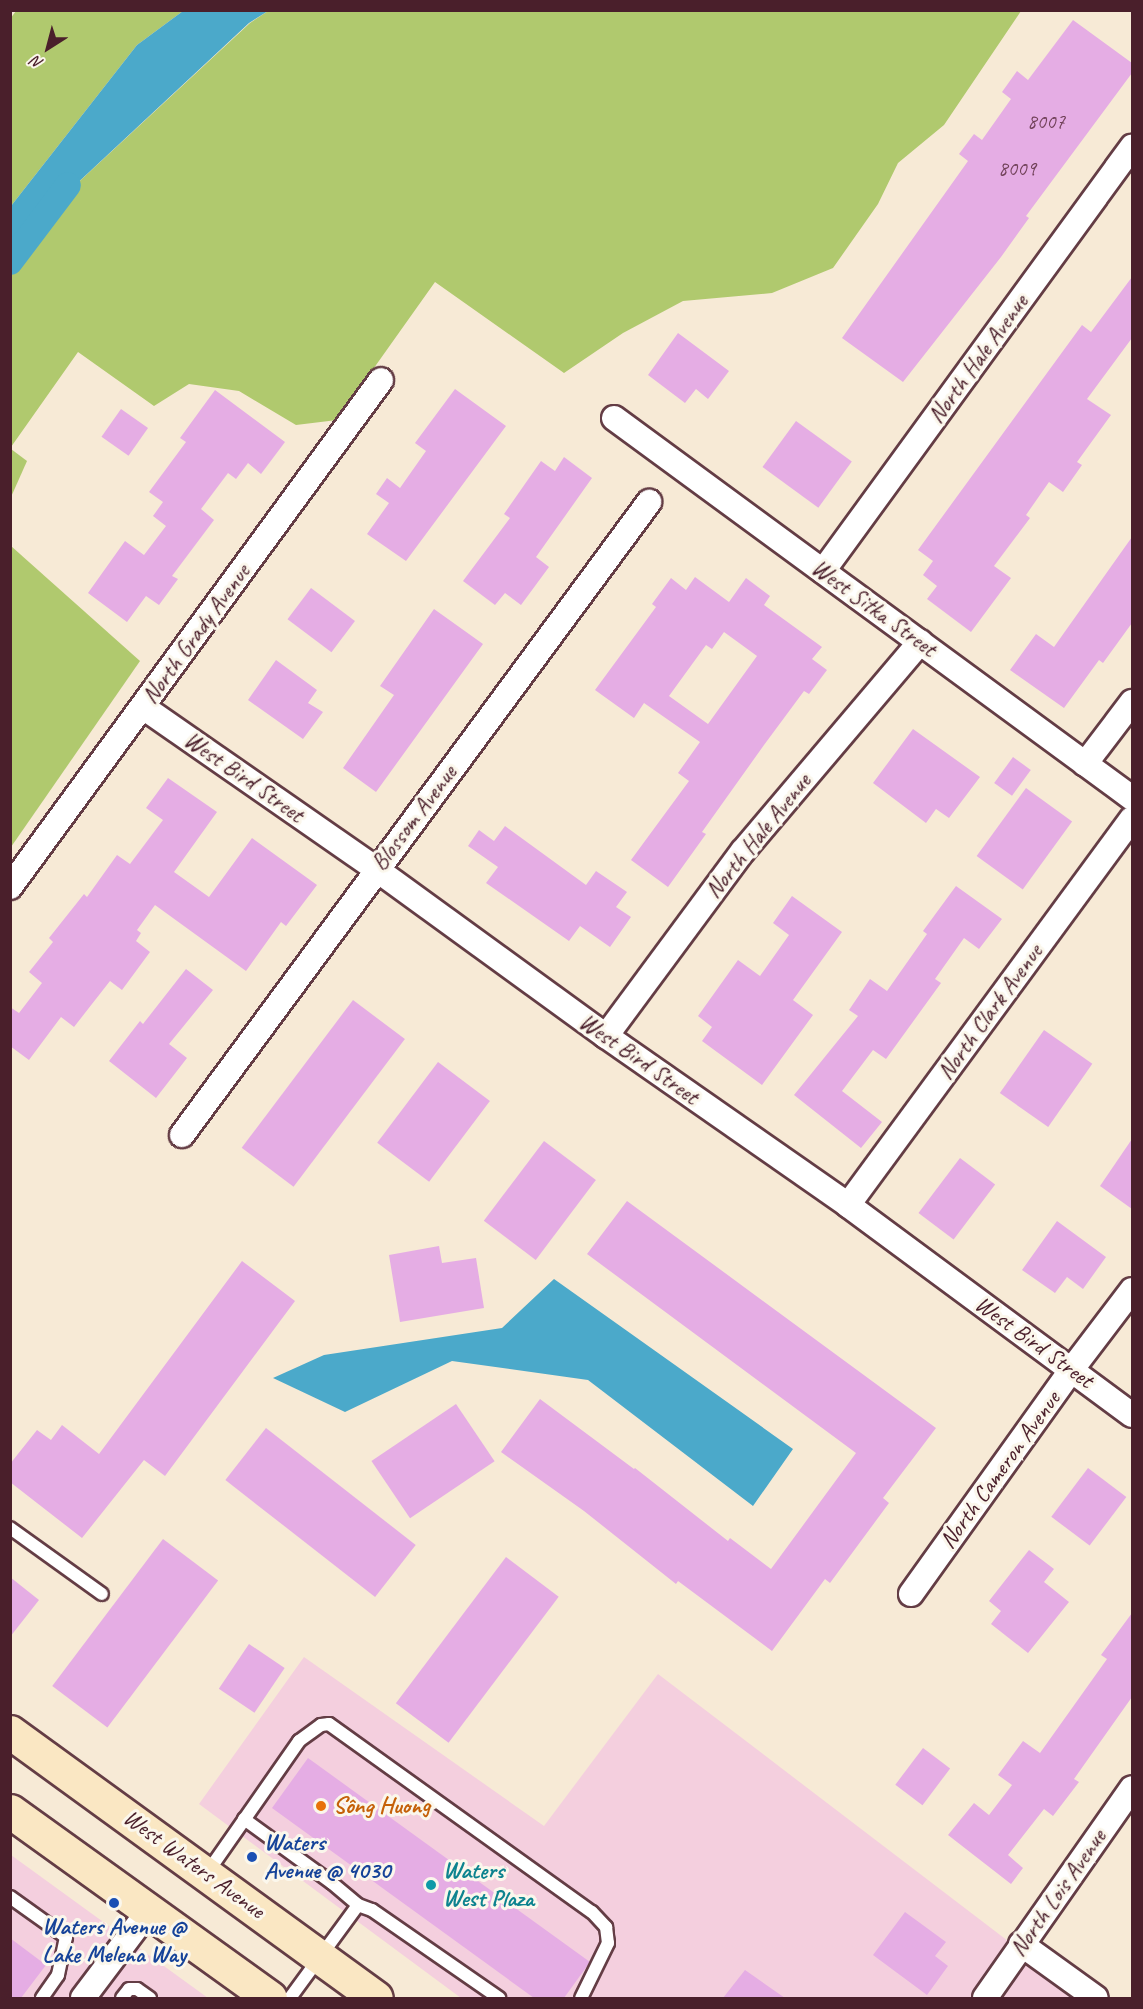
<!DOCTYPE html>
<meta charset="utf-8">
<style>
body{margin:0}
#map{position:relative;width:1143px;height:2009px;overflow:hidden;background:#f7ead6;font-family:Caveat,sans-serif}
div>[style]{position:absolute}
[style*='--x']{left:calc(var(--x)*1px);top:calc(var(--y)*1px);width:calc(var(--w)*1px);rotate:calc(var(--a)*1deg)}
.built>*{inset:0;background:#f4cfde}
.green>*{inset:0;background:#b0c96e}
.water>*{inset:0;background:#4ba9ca}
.canal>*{height:26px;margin:-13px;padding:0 13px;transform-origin:13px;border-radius:13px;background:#4ba9ca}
.building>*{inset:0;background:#e5ade4;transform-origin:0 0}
.roads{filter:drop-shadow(2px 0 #643d45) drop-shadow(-2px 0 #643d45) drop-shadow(0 2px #643d45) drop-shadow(0 -2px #643d45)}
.service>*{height:12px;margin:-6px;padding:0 6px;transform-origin:6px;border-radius:6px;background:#fff}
.minor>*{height:24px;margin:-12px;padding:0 12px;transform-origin:12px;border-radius:12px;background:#fff}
.secondary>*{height:33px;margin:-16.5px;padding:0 16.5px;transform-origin:16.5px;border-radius:16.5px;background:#fae7c3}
.dots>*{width:16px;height:16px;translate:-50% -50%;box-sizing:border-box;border:3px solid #fbf7ec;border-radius:50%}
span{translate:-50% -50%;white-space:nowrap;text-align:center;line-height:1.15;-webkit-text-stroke:6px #fbf7ec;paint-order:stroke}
.number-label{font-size:21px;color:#714259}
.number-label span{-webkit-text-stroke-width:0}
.street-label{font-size:24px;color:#4a1f2b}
.food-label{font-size:24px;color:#c56008;font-weight:700}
.left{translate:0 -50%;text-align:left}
.transit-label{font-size:24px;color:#164399;font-weight:700}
.culture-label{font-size:24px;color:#0d838f;font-weight:700}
.frame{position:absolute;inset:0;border:12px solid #4a1f2b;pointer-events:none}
.north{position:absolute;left:18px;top:18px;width:60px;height:60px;-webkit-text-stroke:4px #fbf7ec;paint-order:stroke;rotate:216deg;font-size:16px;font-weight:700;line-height:24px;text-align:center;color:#4a1f2b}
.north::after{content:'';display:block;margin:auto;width:21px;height:27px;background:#4a1f2b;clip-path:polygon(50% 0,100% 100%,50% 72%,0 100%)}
</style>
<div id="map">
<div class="built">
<div style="clip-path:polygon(304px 1657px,544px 1826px,658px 1674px,1008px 1941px,970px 1998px,461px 1998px,199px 1804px)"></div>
<div style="clip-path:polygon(11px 1855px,208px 1998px,11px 1998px)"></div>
<div style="clip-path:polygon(1024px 1963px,1072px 1998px,1000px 1998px)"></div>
</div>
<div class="green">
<div style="clip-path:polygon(16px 11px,183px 11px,137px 45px,11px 206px,10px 19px)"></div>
<div style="clip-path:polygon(268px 11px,1021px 11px,944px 125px,898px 163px,878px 204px,833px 268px,772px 293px,683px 301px,623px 333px,564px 373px,435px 282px,337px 420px,296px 425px,239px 391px,189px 384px,154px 406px,78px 352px,11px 447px,11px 260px,42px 216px,250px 23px)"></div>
<div style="clip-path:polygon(11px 449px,27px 461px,11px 497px)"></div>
<div style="clip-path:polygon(11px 546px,140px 661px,11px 847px)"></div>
</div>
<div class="water">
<div style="clip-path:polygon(183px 11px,268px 11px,249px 23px,42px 216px,11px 260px,11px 206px,137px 45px)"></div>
<div style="clip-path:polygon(554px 1279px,793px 1449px,753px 1506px,588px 1380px,452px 1361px,345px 1412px,273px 1378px,324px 1355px,502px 1328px)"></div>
</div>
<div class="canal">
<div style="--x:10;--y:262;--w:96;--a:-53"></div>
</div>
<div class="building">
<div style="clip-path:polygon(1073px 20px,1132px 63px,1132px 73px,1026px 216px,1029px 218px,1001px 257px,903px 382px,842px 338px,968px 161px,959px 154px,974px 134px,982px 140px,1011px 99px,1002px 92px,1017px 71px,1028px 80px)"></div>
<div style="clip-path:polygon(1132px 277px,1132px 338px,1087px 399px,1111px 415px,1077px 462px,1082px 465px,1063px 492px,1049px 482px,1026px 515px,1030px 518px,994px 566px,1011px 578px,971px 632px,927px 599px,937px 586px,923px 575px,933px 561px,918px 550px,1082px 325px,1091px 332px)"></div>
<div style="clip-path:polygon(678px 333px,729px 371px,708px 399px,696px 389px,685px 403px,648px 375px)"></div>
<div style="clip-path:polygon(455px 389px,506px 426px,406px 561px,367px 534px,389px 503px,376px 494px,387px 478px,400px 488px,426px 451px,415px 443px)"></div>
<div style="clip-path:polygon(215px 390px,285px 442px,261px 474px,248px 463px,236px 479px,228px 473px,201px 509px,214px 520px,172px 576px,178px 579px,159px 605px,146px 596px,127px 622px,88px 593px,125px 541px,144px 555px,166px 526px,153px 516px,163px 502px,149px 492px,186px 442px,180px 438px)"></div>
<div style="left:121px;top:409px;width:33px;height:34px;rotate:35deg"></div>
<div style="left:796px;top:421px;width:69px;height:57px;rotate:36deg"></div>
<div style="clip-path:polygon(564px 457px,592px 478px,536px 557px,549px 567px,521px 605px,505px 593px,495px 605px,463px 581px,510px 518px,504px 514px,541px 461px,555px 471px)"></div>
<div style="clip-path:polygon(1132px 537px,1132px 623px,1103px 663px,1099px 660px,1064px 708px,1010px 670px,1036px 634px,1054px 647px)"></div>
<div style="clip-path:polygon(evenodd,695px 577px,729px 602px,746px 578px,770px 596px,764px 605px,822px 647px,812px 659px,827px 670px,809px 694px,804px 691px,764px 745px,702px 832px,706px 834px,668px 887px,631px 860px,689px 781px,678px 773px,700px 742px,644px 703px,634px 718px,595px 690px,656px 607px,652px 604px,671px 578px,686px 590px,695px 577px,724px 632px,757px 656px,708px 724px,669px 696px,706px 645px,712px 649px,724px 632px)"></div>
<div style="left:311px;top:588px;width:55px;height:39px;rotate:37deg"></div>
<div style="clip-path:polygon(434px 609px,483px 644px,376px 792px,343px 768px,394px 695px,380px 686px)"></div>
<div style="clip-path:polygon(276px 660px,317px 690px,308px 703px,323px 712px,303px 739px,248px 700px)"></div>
<div style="clip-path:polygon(913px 729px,980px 777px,949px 818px,936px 809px,926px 823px,873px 783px)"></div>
<div style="left:1013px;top:757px;width:22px;height:32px;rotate:36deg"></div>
<div style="clip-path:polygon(168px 778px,217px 812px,174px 872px,209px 897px,252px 838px,317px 885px,286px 926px,281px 922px,246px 971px,155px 905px,137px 930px,141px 933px,136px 941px,150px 952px,122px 990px,110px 981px,74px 1027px,61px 1017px,29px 1060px,10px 1046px,10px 1007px,19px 1013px,42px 983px,29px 972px,53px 942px,49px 938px,84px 894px,87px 897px,117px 855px,130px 864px,163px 820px,146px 808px)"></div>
<div style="left:1026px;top:788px;width:57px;height:84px;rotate:36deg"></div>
<div style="clip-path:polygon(505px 826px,586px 885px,596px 871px,627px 892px,616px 907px,631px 917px,610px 947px,580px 926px,569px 941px,486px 883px,498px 867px,468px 846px,479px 830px,494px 841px)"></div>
<div style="clip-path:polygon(956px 886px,1002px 919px,979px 949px,964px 938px,935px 979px,941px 983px,886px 1059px,873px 1050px,842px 1091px,882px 1122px,861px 1148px,794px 1095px,858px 1016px,849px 1010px,870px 979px,887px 991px,927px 934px,923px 931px)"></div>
<div style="clip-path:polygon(792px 896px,842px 932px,793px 1000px,813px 1015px,762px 1085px,702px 1041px,712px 1027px,698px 1016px,738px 960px,760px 976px,789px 935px,773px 923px)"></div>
<div style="clip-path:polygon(186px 969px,213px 990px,169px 1044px,187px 1058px,156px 1098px,109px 1061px,140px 1021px,143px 1024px)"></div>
<div style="left:353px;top:1000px;width:65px;height:185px;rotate:37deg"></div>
<div style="left:1044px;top:1030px;width:59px;height:77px;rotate:35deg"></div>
<div style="left:438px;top:1062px;width:65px;height:101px;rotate:37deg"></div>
<div style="clip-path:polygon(1132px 1139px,1132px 1209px,1100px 1186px)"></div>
<div style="left:544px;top:1141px;width:65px;height:100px;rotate:37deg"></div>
<div style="left:960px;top:1158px;width:44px;height:69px;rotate:37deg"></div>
<div style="clip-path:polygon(627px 1201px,936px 1428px,883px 1498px,889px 1503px,830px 1583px,825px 1579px,772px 1651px,678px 1581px,676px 1584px,584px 1511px,501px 1452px,540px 1399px,634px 1469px,635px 1468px,728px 1541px,730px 1538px,771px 1569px,856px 1453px,587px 1254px)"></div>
<div style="clip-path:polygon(1057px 1221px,1106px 1257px,1083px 1289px,1067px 1277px,1055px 1293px,1022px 1270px)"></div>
<div style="clip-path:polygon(439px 1246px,442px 1263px,476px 1258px,484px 1308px,400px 1322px,389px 1255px)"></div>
<div style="clip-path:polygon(242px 1261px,295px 1301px,165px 1476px,144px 1460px,82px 1538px,10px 1482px,10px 1464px,37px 1430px,51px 1440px,62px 1425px,99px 1454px)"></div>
<div style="left:456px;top:1404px;width:69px;height:102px;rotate:56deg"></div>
<div style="left:266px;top:1428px;width:190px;height:66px;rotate:38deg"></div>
<div style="left:1088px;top:1468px;width:48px;height:61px;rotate:37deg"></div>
<div style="left:163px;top:1539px;width:69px;height:184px;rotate:37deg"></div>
<div style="clip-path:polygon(1029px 1550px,1054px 1569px,1044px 1582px,1069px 1602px,1028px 1653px,991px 1624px,1001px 1611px,989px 1601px)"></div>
<div style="left:506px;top:1557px;width:66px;height:183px;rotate:37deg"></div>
<div style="clip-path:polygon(10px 1577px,39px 1600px,10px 1637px)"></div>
<div style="clip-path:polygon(1132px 1613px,1132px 1697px,1074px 1779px,1079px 1782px,1053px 1816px,1044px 1809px,1008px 1855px,1023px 1868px,1011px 1884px,948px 1835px,974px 1803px,989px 1815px,1012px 1785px,998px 1775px,1023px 1741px,1040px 1753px,1107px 1659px,1101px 1655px)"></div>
<div style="left:249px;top:1644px;width:43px;height:54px;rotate:34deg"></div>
<div style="left:923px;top:1748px;width:34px;height:46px;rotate:37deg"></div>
<div style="clip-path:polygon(308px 1758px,590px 1962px,564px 1998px,534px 1998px,272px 1808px)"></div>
<div style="clip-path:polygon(905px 1912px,946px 1942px,935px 1956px,948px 1966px,927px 1995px,873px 1955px)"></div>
<div style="clip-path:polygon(10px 1938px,46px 1965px,21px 1998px,10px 1998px)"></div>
<div style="clip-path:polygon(745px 1970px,785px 1998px,723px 1998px)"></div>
</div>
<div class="roads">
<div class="service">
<div style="--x:10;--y:1528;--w:113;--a:35.7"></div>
<div style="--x:244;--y:1819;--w:109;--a:36"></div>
<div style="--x:332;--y:1883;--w:34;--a:40"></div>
<div style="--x:358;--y:1905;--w:15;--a:20"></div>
<div style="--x:372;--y:1910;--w:155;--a:34.7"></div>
<div style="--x:207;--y:1873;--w:161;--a:-55.1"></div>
<div style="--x:299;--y:1741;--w:27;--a:-36"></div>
<div style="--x:321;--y:1725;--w:8;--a:-7"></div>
<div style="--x:329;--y:1724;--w:323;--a:35.6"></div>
<div style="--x:592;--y:1912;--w:21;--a:47"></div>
<div style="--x:606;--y:1927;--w:16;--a:83"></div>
<div style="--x:608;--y:1943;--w:61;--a:116.1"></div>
<div style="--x:10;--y:1897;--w:69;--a:35.5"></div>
<div style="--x:66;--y:1937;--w:39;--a:102"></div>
<div style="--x:58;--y:1975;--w:28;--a:125"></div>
<div style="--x:122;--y:1998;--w:11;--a:-52"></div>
<div style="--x:129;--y:1989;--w:8;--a:0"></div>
<div style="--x:137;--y:1989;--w:16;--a:35"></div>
<div style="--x:290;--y:1998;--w:115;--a:-53.8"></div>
</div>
<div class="minor">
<div style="--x:614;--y:418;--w:642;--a:36.26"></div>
<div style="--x:823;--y:571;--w:525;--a:-53.92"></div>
<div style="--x:143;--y:707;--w:284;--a:34.8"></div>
<div style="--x:376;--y:869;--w:284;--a:36"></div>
<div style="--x:606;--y:1036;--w:295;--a:34.9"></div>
<div style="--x:848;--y:1205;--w:353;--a:36.5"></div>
<div style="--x:1085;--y:764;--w:78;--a:-52.8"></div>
<div style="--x:10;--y:887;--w:628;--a:-53.8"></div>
<div style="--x:606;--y:1036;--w:230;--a:-53.5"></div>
<div style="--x:743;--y:851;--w:274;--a:-49.7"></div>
<div style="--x:182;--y:1135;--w:787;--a:-53.58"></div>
<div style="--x:848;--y:1205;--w:479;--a:-53.7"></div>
<div style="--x:911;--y:1594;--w:277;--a:-54.4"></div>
<div style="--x:1072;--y:1369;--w:99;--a:-52.8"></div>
<div style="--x:1021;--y:1944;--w:92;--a:35.8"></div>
<div style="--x:83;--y:1998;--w:111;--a:-53"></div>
<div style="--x:985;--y:1998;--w:256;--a:-55"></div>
</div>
<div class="secondary">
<div style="--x:10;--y:1732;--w:452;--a:36"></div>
<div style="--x:10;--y:1811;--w:320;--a:35.7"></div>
</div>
</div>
<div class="dots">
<div style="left:321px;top:1806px;background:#e8710a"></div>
<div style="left:252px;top:1857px;background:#1a4fb4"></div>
<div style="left:431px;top:1885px;background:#0f9aa8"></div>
<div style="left:114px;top:1903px;background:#1a4fb4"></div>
</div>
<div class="number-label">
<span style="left:1046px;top:121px">8007</span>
<span style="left:1017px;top:168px">8009</span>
</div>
<div class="street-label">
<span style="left:978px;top:359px;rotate:-54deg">North Hale Avenue</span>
<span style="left:874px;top:608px;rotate:36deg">West Sitka Street</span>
<span style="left:196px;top:634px;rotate:-54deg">North Grady Avenue</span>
<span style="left:244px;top:777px;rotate:35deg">West Bird Street</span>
<span style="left:414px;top:818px;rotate:-53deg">Blossom Avenue</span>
<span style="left:758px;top:836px;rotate:-51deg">North Hale Avenue</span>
<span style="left:990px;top:1012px;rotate:-54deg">North Clark Avenue</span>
<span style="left:639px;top:1059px;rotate:35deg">West Bird Street</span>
<span style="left:1034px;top:1342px;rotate:36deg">West Bird Street</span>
<span style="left:1000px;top:1470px;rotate:-54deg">North Cameron Avenue</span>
<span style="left:194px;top:1864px;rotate:36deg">West Waters Avenue</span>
<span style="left:1058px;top:1893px;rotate:-55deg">North Lois Avenue</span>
</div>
<div class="food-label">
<span class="left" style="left:333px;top:1806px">Sông Huong</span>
</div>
<div class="transit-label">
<span class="left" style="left:264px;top:1857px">Waters<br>Avenue @ 4030</span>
<span style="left:114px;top:1941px">Waters Avenue @<br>Lake Melena Way</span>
</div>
<div class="culture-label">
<span class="left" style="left:443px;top:1885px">Waters<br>West Plaza</span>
</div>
<div class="frame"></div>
<div class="north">N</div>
</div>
